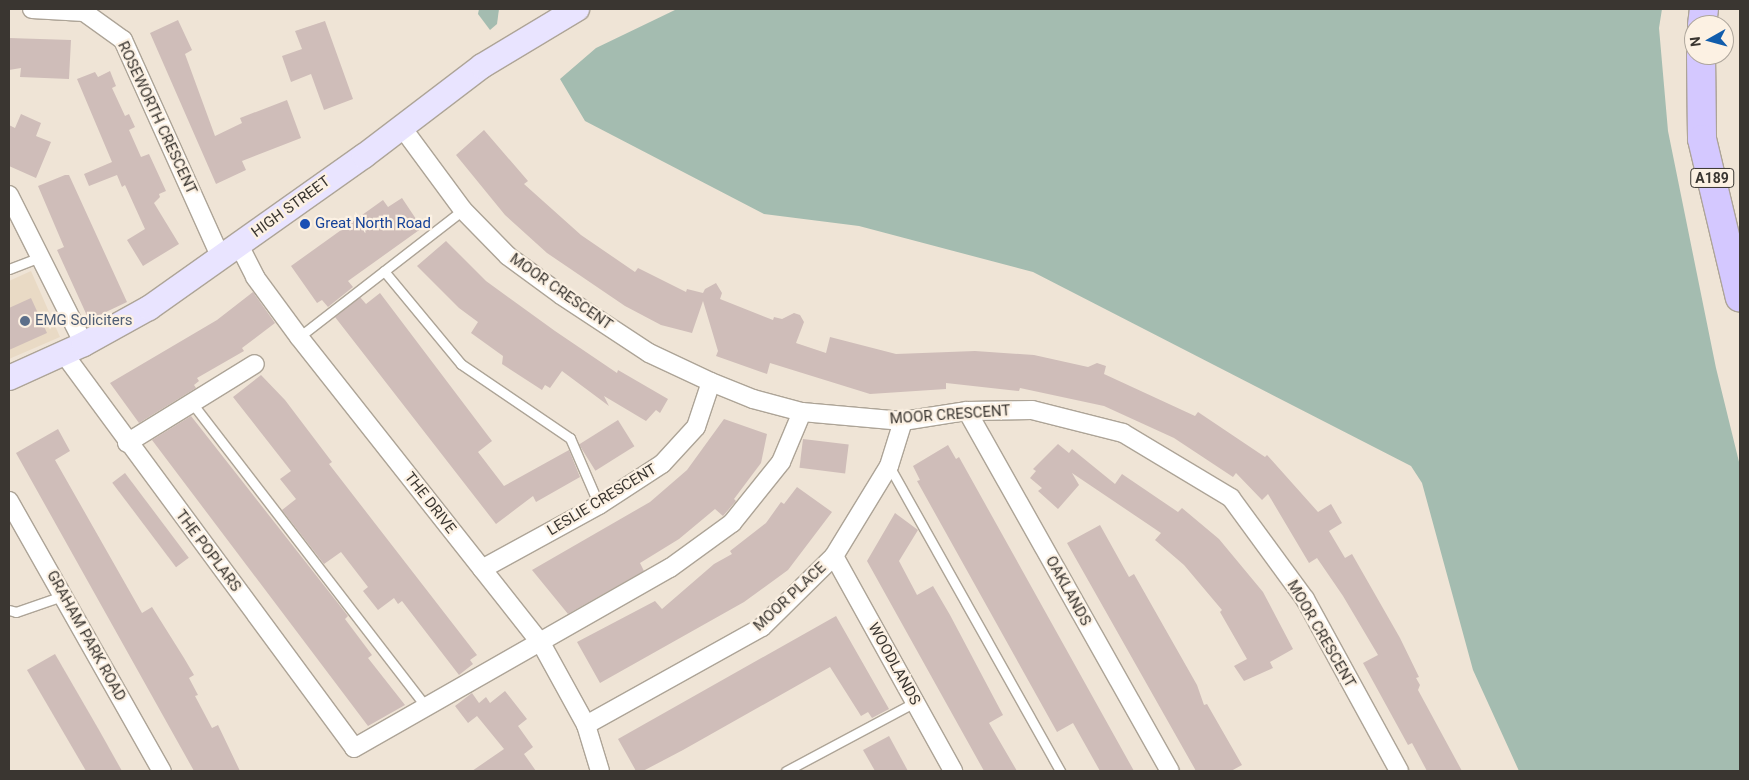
<!DOCTYPE html>
<style>
body{margin:0}
#map{position:relative;width:1749px;height:780px;overflow:hidden;background:#efe4d6;font-family:Roboto,sans-serif}
div>[style]{position:absolute}
[style*='--x']{left:calc(var(--x)*1px);top:calc(var(--y)*1px);width:calc(var(--w)*1px);rotate:calc(var(--a)*1deg)}
.built>*{inset:0;background:#e9dac5}
.green>*{inset:0;background:#a4bcb0}
.building>*{inset:0;background:#cfbdb9;transform-origin:0 0}
.roads{filter:drop-shadow(1px 0 #ada497) drop-shadow(-1px 0 #ada497) drop-shadow(0 1px #ada497) drop-shadow(0 -1px #ada497)}
.lane>*{height:9px;margin:-4.5px;padding:0 4.5px;transform-origin:4.5px;border-radius:4.5px;background:#fff}
.street>*{height:18px;margin:-9px;padding:0 9px;transform-origin:9px;border-radius:9px;background:#fff}
.secondary>*{height:24px;margin:-12px;padding:0 12px;transform-origin:12px;border-radius:12px;background:#e9e4ff}
.primary>*{height:28px;margin:-14px;padding:0 14px;transform-origin:14px;border-radius:14px;background:#d4c8ff}
.dots>*{width:14px;height:14px;translate:-50% -50%;box-sizing:border-box;border:2px solid #fcf1e3;border-radius:50%}
span{translate:-50% -50%;white-space:nowrap;text-align:center;line-height:1.15;-webkit-text-stroke:4.5px #fcf1e3;paint-order:stroke}
.shield-label span{padding:1px 4px;background:#fcf1e3;border:1px solid;border-radius:4px;-webkit-text-stroke-width:0}
.shield-label{font-size:14px;color:#3a3631;font-weight:700}
.street-label{font-size:15px;color:#3a3631}
.transit-label{font-size:15px;color:#164399}
.left{translate:0 -50%;text-align:left}
.service-label{font-size:15px;color:#4e5e75}
.frame{position:absolute;inset:0;border:10px solid #3a3631;pointer-events:none}
.north{position:absolute;left:1684px;top:15px;width:50px;height:50px;box-sizing:border-box;background:#fcf1e3;border:1px solid #aea69c;border-radius:50%;rotate:263deg;font-size:14px;font-weight:700;line-height:20px;text-align:center;color:#3a3631}
.north::after{content:'';display:block;margin:auto;width:18px;height:22px;background:#115dac;clip-path:polygon(50% 0,100% 100%,50% 72%,0 100%)}
</style>
<div id="map">
<div class="built">
<div style="clip-path:polygon(31px 271px,60px 337px,9px 359px,9px 281px)"></div>
</div>
<div class="green">
<div style="clip-path:polygon(479px 9px,499px 9px,497px 24px,490px 30px,478px 14px)"></div>
<div style="clip-path:polygon(677px 9px,1662px 9px,1659px 28px,1668px 131px,1716px 368px,1740px 466px,1740px 771px,1519px 771px,1473px 670px,1422px 483px,1411px 466px,1033px 272px,859px 226px,764px 214px,585px 121px,560px 79px,596px 48px)"></div>
</div>
<div class="building">
<div style="clip-path:polygon(178px 20px,192px 50px,185px 54px,215px 136px,242px 123px,240px 118px,287px 100px,301px 138px,242px 161px,246px 170px,216px 184px,150px 33px)"></div>
<div style="clip-path:polygon(325px 21px,353px 99px,324px 110px,311px 74px,291px 82px,282px 56px,302px 49px,295px 31px)"></div>
<div style="clip-path:polygon(9px 38px,71px 40px,69px 79px,20px 77px,21px 68px,9px 70px)"></div>
<div style="clip-path:polygon(110px 71px,116px 86px,112px 88px,125px 116px,129px 114px,135px 127px,129px 130px,141px 157px,149px 154px,166px 191px,159px 194px,160px 197px,154px 203px,179px 244px,143px 266px,127px 240px,145px 229px,125px 185px,122px 187px,117px 175px,89px 186px,84px 174px,112px 162px,77px 79px,95px 72px,98px 77px)"></div>
<div style="clip-path:polygon(21px 114px,41px 123px,36px 136px,51px 142px,36px 178px,9px 166px,9px 125px,15px 128px)"></div>
<div style="clip-path:polygon(484px 130px,528px 181px,524px 184px,581px 235px,635px 272px,638px 268px,686px 292px,687px 289px,703px 293px,705px 289px,716px 283px,722px 293px,720px 299px,773px 320px,774px 317px,782px 319px,794px 313px,800px 315px,804px 322px,796px 343px,826px 353px,830px 337px,896px 354px,975px 351px,1034px 355px,1088px 367px,1097px 363px,1106px 366px,1104px 374px,1195px 416px,1198px 412px,1265px 457px,1267px 455px,1318px 512px,1331px 504px,1342px 523px,1329px 531px,1345px 558px,1352px 554px,1400px 638px,1419px 677px,1416px 678px,1420px 685px,1418px 690px,1462px 771px,1427px 771px,1412px 743px,1408px 745px,1363px 663px,1378px 655px,1343px 596px,1317px 558px,1309px 563px,1268px 494px,1262px 500px,1236px 473px,1233px 477px,1174px 438px,1104px 406px,1020px 388px,1019px 391px,946px 383px,946px 389px,870px 394px,770px 363px,767px 374px,716px 356px,718px 351px,703px 301px,692px 333px,661px 325px,625px 306px,547px 253px,505px 215px,456px 155px)"></div>
<div style="clip-path:polygon(65px 175px,69px 175px,127px 302px,89px 320px,57px 250px,64px 247px,38px 186px)"></div>
<div style="clip-path:polygon(402px 198px,422px 228px,348px 281px,353px 287px,328px 307px,322px 300px,317px 303px,291px 266px,383px 200px,388px 207px)"></div>
<div style="clip-path:polygon(446px 241px,486px 281px,555px 331px,617px 373px,618px 370px,668px 399px,660px 413px,656px 410px,646px 421px,604px 396px,609px 406px,562px 371px,550px 388px,545px 385px,542px 390px,502px 364px,503px 356px,471px 333px,478px 322px,459px 308px,417px 266px)"></div>
<div style="clip-path:polygon(253px 292px,275px 323px,242px 348px,244px 351px,197px 378px,199px 381px,194px 385px,196px 388px,139px 423px,110px 383px,217px 320px)"></div>
<div style="clip-path:polygon(380px 293px,492px 441px,478px 452px,504px 486px,569px 450px,580px 477px,536px 502px,533px 496px,496px 524px,335px 317px,360px 297px,366px 304px)"></div>
<div style="clip-path:polygon(31px 298px,47px 333px,9px 350px,9px 308px)"></div>
<div style="clip-path:polygon(261px 375px,285px 400px,332px 462px,329px 464px,477px 655px,470px 660px,473px 664px,459px 675px,402px 601px,398px 604px,394px 598px,378px 610px,363px 591px,368px 587px,341px 552px,324px 564px,282px 510px,296px 499px,280px 479px,291px 471px,233px 397px)"></div>
<div style="clip-path:polygon(191px 416px,348px 616px,345px 619px,372px 655px,368px 658px,405px 705px,368px 726px,152px 440px)"></div>
<div style="clip-path:polygon(724px 419px,767px 434px,761px 463px,734px 499px,736px 501px,723px 516px,715px 509px,679px 539px,640px 563px,644px 571px,568px 614px,532px 570px,650px 502px,687px 470px)"></div>
<div style="left:618px;top:420px;width:31px;height:46px;rotate:58deg"></div>
<div style="clip-path:polygon(58px 429px,70px 451px,55px 460px,142px 613px,152px 607px,184px 658px,194px 675px,189px 678px,198px 695px,195px 696px,212px 728px,218px 725px,240px 771px,194px 771px,16px 453px)"></div>
<div style="left:803px;top:439px;width:46px;height:29px;rotate:7deg"></div>
<div style="clip-path:polygon(1058px 444px,1069px 453px,1072px 449px,1115px 484px,1122px 474px,1178px 512px,1182px 508px,1219px 539px,1263px 592px,1293px 649px,1270px 662px,1273px 668px,1244px 681px,1234px 666px,1247px 659px,1220px 612px,1222px 610px,1184px 565px,1155px 540px,1161px 533px,1072px 473px,1079px 485px,1058px 509px,1038px 491px,1042px 488px,1030px 478px,1036px 471px,1033px 469px)"></div>
<div style="clip-path:polygon(948px 445px,956px 459px,959px 457px,1134px 771px,1100px 771px,1073px 723px,1057px 732px,917px 481px,920px 480px,913px 466px)"></div>
<div style="left:125px;top:473px;width:106px;height:16px;rotate:53deg"></div>
<div style="clip-path:polygon(797px 487px,832px 512px,788px 570px,744px 602px,600px 683px,577px 642px,655px 601px,662px 609px,714px 564px,732px 554px,730px 551px,766px 523px,781px 502px,784px 504px)"></div>
<div style="clip-path:polygon(895px 513px,918px 530px,899px 561px,917px 595px,933px 586px,950px 615px,1003px 715px,989px 723px,1017px 771px,984px 771px,867px 561px)"></div>
<div style="clip-path:polygon(1100px 525px,1129px 577px,1134px 574px,1197px 685px,1204px 705px,1207px 704px,1242px 765px,1231px 771px,1196px 771px,1067px 543px)"></div>
<div style="clip-path:polygon(836px 616px,889px 709px,872px 718px,868px 712px,861px 716px,830px 667px,683px 750px,643px 771px,636px 771px,618px 739px)"></div>
<div style="clip-path:polygon(55px 654px,99px 730px,122px 771px,86px 771px,27px 670px)"></div>
<div style="clip-path:polygon(505px 691px,527px 719px,518px 726px,533px 747px,524px 754px,536px 771px,472px 771px,504px 749px,477px 716px,468px 723px,455px 706px,472px 693px,479px 703px,486px 697px,490px 703px)"></div>
<div style="clip-path:polygon(889px 736px,908px 771px,875px 771px,863px 750px)"></div>
</div>
<div class="roads">
<div class="lane">
<div style="--x:9;--y:269;--w:33;--a:-21"></div>
<div style="--x:384;--y:271;--w:121;--a:50.4"></div>
<div style="--x:461;--y:364;--w:132;--a:34.2"></div>
<div style="--x:570;--y:438;--w:73;--a:66.6"></div>
<div style="--x:299;--y:337;--w:207;--a:-37.8"></div>
<div style="--x:192;--y:403;--w:385;--a:52.4"></div>
<div style="--x:889;--y:466;--w:350;--a:60.7"></div>
<div style="--x:9;--y:610;--w:7;--a:16"></div>
<div style="--x:16;--y:612;--w:52;--a:-19.1"></div>
<div style="--x:786;--y:771;--w:146;--a:-28.1"></div>
</div>
<div class="street">
<div style="--x:32;--y:9;--w:52;--a:3.3"></div>
<div style="--x:84;--y:12;--w:48;--a:35.7"></div>
<div style="--x:123;--y:40;--w:239;--a:65.8"></div>
<div style="--x:401;--y:126;--w:104;--a:53.6"></div>
<div style="--x:463;--y:210;--w:64;--a:45.6"></div>
<div style="--x:508;--y:256;--w:66;--a:36.3"></div>
<div style="--x:561;--y:295;--w:105;--a:33.4"></div>
<div style="--x:649;--y:353;--w:68;--a:25.1"></div>
<div style="--x:711;--y:382;--w:45;--a:22"></div>
<div style="--x:753;--y:399;--w:51;--a:14.9"></div>
<div style="--x:802;--y:412;--w:101;--a:5.1"></div>
<div style="--x:903;--y:421;--w:65;--a:-8.9"></div>
<div style="--x:967;--y:411;--w:65;--a:-0.9"></div>
<div style="--x:1032;--y:410;--w:94;--a:14.2"></div>
<div style="--x:1123;--y:433;--w:126;--a:31"></div>
<div style="--x:1231;--y:498;--w:125;--a:53.8"></div>
<div style="--x:1305;--y:599;--w:196;--a:61.3"></div>
<div style="--x:9;--y:195;--w:167;--a:63.3"></div>
<div style="--x:239;--y:245;--w:36;--a:63"></div>
<div style="--x:255;--y:277;--w:74;--a:53.7"></div>
<div style="--x:299;--y:337;--w:390;--a:51.7"></div>
<div style="--x:541;--y:643;--w:94;--a:61.2"></div>
<div style="--x:586;--y:725;--w:48;--a:73.1"></div>
<div style="--x:64;--y:354;--w:489;--a:53.6"></div>
<div style="--x:354;--y:748;--w:364;--a:-29.7"></div>
<div style="--x:670;--y:568;--w:77;--a:-36"></div>
<div style="--x:732;--y:523;--w:78;--a:-51.2"></div>
<div style="--x:781;--y:462;--w:54;--a:-67.2"></div>
<div style="--x:967;--y:411;--w:413;--a:60.6"></div>
<div style="--x:127;--y:443;--w:150;--a:-31.7"></div>
<div style="--x:9;--y:501;--w:310;--a:60.5"></div>
<div style="--x:834;--y:556;--w:246;--a:61"></div>
<div style="--x:482;--y:569;--w:133;--a:-28.7"></div>
<div style="--x:599;--y:505;--w:75;--a:-33.1"></div>
<div style="--x:662;--y:464;--w:50;--a:-47.4"></div>
<div style="--x:696;--y:427;--w:47;--a:-71.6"></div>
<div style="--x:586;--y:725;--w:201;--a:-29.1"></div>
<div style="--x:762;--y:627;--w:101;--a:-44.6"></div>
<div style="--x:834;--y:556;--w:105;--a:-58.6"></div>
<div style="--x:889;--y:466;--w:47;--a:-72.7"></div>
</div>
<div class="secondary">
<div style="--x:9;--y:378;--w:82;--a:-24.4"></div>
<div style="--x:84;--y:344;--w:74;--a:-29"></div>
<div style="--x:149;--y:308;--w:263;--a:-35.3"></div>
<div style="--x:364;--y:156;--w:148;--a:-37.3"></div>
<div style="--x:482;--y:66;--w:111;--a:-31"></div>
</div>
<div class="primary">
<div style="--x:1702;--y:25;--w:16;--a:-83"></div>
<div style="--x:1701;--y:55;--w:84;--a:89.3"></div>
<div style="--x:1702;--y:139;--w:163;--a:76.6"></div>
</div>
</div>
<div class="dots">
<div style="left:305px;top:224px;background:#1a4fb4"></div>
<div style="left:25px;top:321px;background:#5c6f8a"></div>
</div>
<div class="shield-label">
<span style="left:1712px;top:178px">A189</span>
</div>
<div class="street-label">
<span style="left:157px;top:118px;rotate:65deg">ROSEWORTH CRESCENT</span>
<span style="left:291px;top:207px;rotate:-36deg">HIGH STREET</span>
<span style="left:561px;top:292px;rotate:35deg">MOOR CRESCENT</span>
<span style="left:950px;top:415px;rotate:-4deg">MOOR CRESCENT</span>
<span style="left:602px;top:500px;rotate:-31deg">LESLIE CRESCENT</span>
<span style="left:430px;top:503px;rotate:52deg">THE DRIVE</span>
<span style="left:208px;top:551px;rotate:53deg">THE POPLARS</span>
<span style="left:1068px;top:591px;rotate:61deg">OAKLANDS</span>
<span style="left:790px;top:597px;rotate:-43deg">MOOR PLACE</span>
<span style="left:1321px;top:634px;rotate:60deg">MOOR CRESCENT</span>
<span style="left:86px;top:636px;rotate:61deg">GRAHAM PARK ROAD</span>
<span style="left:894px;top:664px;rotate:61deg">WOODLANDS</span>
</div>
<div class="transit-label">
<span class="left" style="left:315px;top:224px">Great North Road</span>
</div>
<div class="service-label">
<span class="left" style="left:35px;top:321px">EMG Soliciters</span>
</div>
<div class="frame"></div>
<div class="north">N</div>
</div>
